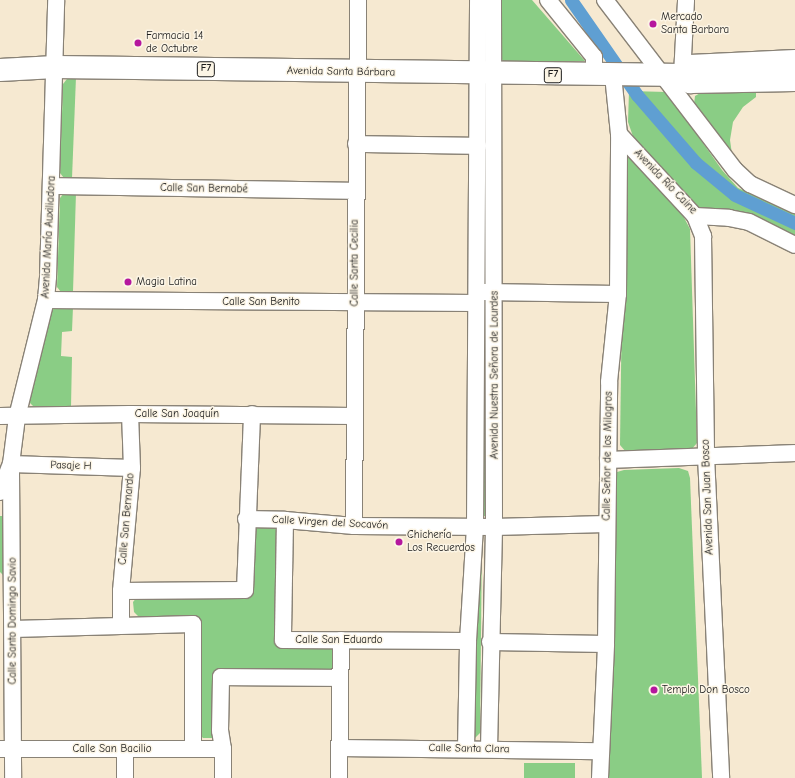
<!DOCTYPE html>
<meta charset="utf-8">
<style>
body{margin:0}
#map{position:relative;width:795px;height:778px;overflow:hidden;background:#f6e9d1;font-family:"Comic Neue",sans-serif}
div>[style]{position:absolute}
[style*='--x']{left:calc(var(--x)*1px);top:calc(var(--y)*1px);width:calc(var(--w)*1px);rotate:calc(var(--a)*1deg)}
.green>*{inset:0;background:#8acd85;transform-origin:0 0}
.canal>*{height:13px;margin:-6.5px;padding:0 6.5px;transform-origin:6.5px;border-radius:6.5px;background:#5f9fd2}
.roads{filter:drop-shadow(1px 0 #898276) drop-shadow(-1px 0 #898276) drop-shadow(0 1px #898276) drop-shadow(0 -1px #898276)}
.minor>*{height:16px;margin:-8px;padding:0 8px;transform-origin:8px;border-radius:8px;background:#fff}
.highway>*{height:22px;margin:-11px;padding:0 11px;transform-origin:11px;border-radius:11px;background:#fff}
.dots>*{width:11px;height:11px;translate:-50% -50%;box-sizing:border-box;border:2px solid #fcf5e5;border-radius:50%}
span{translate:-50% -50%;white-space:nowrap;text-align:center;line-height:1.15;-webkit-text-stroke:3px #fcf5e5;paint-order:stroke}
.shield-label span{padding:1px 3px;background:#fcf5e5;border:1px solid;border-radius:3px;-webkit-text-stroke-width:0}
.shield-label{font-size:10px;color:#1c1c1c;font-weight:700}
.poi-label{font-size:11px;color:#1c1c1c}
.left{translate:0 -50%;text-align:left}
.street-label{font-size:11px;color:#1c1c1c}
</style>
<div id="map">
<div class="green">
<div style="clip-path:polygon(500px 0,532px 0,585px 61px,504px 62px,500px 57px)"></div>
<div style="clip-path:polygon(76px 77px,72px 178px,64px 178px,60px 173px,63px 84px,67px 79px)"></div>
<div style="clip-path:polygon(629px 91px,667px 92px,722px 170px,738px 188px,795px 213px,795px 239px,735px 212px,698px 208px,636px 145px,628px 122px)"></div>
<div style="clip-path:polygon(756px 91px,756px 97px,743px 107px,733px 122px,730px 140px,732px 154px,694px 104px,695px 96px,702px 92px)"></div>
<div style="clip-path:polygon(624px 152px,678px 206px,690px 229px,697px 443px,691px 450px,626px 452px,620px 445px)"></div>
<div style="clip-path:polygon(76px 192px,73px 292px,61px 292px,57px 287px,60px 198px,64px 193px)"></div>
<div style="clip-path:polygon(56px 307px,73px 307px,72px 331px,62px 332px,61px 356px,72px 357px,71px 407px,33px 406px,29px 402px,51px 311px)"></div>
<div style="left:487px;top:307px;width:209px;height:4px;rotate:90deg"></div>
<div style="clip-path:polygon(679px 468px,688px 471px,690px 478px,702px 778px,607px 778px,612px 480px,617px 472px,624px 470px)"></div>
<div style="clip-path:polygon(0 516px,3px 516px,5px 577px,0 572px)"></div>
<div style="clip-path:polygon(273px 526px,277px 531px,276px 641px,334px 646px,339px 671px,231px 672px,213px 738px,203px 738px,200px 735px,198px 623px,141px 619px,134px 612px,133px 602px,138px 596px,245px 596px,255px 530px,258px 527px)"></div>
<div style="clip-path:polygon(482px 534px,480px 733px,475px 738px,474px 536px)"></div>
<div style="left:575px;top:763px;width:15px;height:51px;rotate:90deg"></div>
</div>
<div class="canal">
<div style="--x:571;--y:0;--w:116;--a:55.2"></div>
<div style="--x:637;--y:95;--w:90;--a:49.1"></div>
<div style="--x:696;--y:163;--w:50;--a:39.4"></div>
<div style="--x:735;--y:195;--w:66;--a:25"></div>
</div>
<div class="roads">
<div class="minor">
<div style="--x:548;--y:0;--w:73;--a:51.1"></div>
<div style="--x:594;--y:57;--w:18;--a:90"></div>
<div style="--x:605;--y:0;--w:214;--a:52.6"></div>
<div style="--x:735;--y:170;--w:21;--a:43"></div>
<div style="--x:750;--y:184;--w:50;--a:25"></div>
<div style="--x:613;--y:75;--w:59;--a:84.2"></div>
<div style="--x:619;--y:134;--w:112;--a:47.2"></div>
<div style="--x:695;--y:216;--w:22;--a:68"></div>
<div style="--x:703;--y:236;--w:220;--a:89.2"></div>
<div style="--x:706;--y:456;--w:322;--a:87.3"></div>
<div style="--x:682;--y:75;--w:75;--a:-86.9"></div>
<div style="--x:356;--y:144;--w:122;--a:0.9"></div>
<div style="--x:52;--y:186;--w:304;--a:0.9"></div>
<div style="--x:695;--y:216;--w:34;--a:3"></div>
<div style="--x:729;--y:218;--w:20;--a:11"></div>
<div style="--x:749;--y:222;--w:51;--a:26.6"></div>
<div style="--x:484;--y:292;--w:134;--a:0.9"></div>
<div style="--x:46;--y:300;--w:430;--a:0.4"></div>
<div style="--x:0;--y:416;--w:130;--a:-0.9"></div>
<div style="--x:130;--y:414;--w:224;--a:0.5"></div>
<div style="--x:608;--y:460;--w:187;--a:-2.1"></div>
<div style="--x:11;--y:464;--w:121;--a:1.9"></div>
<div style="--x:11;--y:471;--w:307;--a:89.6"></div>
<div style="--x:0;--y:492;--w:30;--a:-69"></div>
<div style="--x:11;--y:464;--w:47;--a:-82.7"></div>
<div style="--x:17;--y:417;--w:121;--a:-76.1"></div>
<div style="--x:46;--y:300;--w:23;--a:-85"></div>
<div style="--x:48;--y:277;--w:277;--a:-88.3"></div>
<div style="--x:246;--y:519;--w:39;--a:1"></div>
<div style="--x:285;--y:520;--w:69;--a:5"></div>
<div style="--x:354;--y:526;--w:140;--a:0.4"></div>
<div style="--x:494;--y:527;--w:112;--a:-1.5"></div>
<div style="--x:285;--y:520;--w:120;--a:91"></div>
<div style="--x:283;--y:640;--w:185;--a:0.3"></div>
<div style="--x:354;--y:526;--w:526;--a:-89.56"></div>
<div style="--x:121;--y:591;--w:124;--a:-0.5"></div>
<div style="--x:245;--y:590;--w:176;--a:-87.7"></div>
<div style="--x:121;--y:624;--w:33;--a:-90"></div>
<div style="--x:121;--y:591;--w:123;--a:-84.9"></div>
<div style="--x:132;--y:468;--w:54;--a:-92.1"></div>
<div style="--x:13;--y:629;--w:180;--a:-1.6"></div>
<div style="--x:193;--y:624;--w:124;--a:90"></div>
<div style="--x:490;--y:642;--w:116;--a:1"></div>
<div style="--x:339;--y:748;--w:261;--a:0.7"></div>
<div style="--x:0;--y:749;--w:223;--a:0"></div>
<div style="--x:466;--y:749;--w:108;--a:-88.9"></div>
<div style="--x:468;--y:641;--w:114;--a:-86.5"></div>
<div style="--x:475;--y:527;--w:527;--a:-89.67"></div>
<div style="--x:489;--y:749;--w:222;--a:-88.7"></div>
<div style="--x:494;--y:527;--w:527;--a:-90.11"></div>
<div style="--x:125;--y:778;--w:29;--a:-90"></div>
<div style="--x:223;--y:778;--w:29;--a:-90"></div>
<div style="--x:223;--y:749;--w:18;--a:-99"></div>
<div style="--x:220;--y:731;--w:54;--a:-88.9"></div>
<div style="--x:221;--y:677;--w:119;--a:0.5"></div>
<div style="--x:339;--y:778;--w:138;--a:-89.2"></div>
<div style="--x:600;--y:778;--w:134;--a:-87.4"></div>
<div style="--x:606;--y:644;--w:262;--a:-89.3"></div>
<div style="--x:609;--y:382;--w:88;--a:-84.2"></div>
<div style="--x:618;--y:294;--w:160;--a:-89.6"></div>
</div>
<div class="highway">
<div style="--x:0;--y:70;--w:55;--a:-3.1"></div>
<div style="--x:55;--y:67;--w:627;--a:0.73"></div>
<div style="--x:682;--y:75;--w:11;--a:41"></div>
<div style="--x:690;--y:82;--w:105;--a:-1.1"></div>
<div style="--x:682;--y:75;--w:12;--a:-48"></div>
<div style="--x:690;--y:66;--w:105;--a:-2.7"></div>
</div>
</div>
<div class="dots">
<div style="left:653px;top:24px;background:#b5179e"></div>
<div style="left:138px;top:43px;background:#b5179e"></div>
<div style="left:128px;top:282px;background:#b5179e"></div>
<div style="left:399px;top:542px;background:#b5179e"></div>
<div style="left:654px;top:690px;background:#b5179e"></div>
</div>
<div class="shield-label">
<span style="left:206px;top:69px">F7</span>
<span style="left:553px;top:75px">F7</span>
</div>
<div class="poi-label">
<span class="left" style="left:661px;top:24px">Mercado<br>Santa Barbara</span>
<span class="left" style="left:146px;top:43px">Farmacia 14<br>de Octubre</span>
<span class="left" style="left:136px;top:282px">Magia Latina</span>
<span class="left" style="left:407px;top:542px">Chichería<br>Los Recuerdos</span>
<span class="left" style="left:662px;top:690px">Templo Don Bosco</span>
</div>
<div class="street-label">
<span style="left:341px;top:72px;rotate:1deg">Avenida Santa Bárbara</span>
<span style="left:665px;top:182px;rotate:46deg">Avenida Río Caine</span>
<span style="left:204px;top:189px;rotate:1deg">Calle San Bernabé</span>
<span style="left:49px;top:237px;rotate:-87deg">Avenida María Auxiliadora</span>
<span style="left:355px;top:263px;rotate:-90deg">Calle Santa Cecilia</span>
<span style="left:261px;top:302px">Calle San Benito</span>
<span style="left:495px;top:375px;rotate:-90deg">Avenida Nuestra Señora de Lourdes</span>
<span style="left:177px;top:414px">Calle San Joaquín</span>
<span style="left:608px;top:456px;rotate:-89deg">Calle Señor de los Milagros</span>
<span style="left:71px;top:466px;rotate:2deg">Pasaje H</span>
<span style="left:708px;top:497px;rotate:-92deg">Avenida San Juan Bosco</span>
<span style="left:127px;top:519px;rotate:-85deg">Calle San Bernardo</span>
<span style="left:330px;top:523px;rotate:3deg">Calle Virgen del Socavón</span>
<span style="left:13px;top:621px;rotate:-90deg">Calle Santo Domingo Savio</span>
<span style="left:339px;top:640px">Calle San Eduardo</span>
<span style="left:112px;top:749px">Calle San Bacilio</span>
<span style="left:469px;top:749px;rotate:1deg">Calle Santa Clara</span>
</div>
</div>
